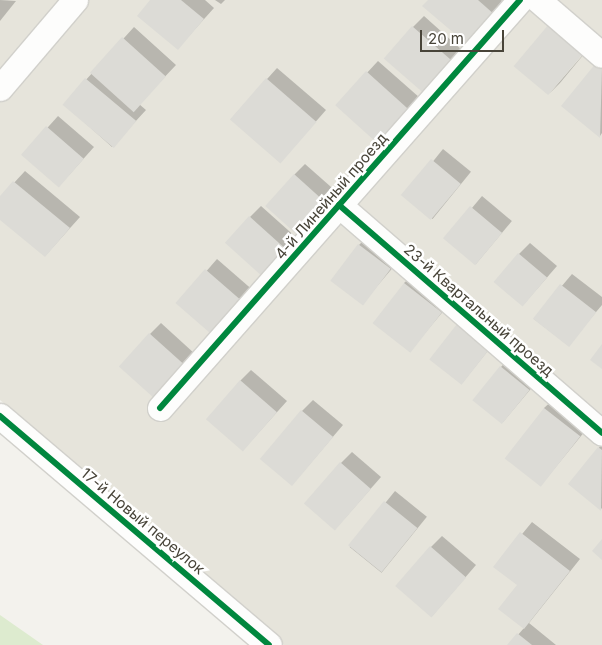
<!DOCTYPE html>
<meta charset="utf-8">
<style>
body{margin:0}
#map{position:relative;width:602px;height:645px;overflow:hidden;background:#f3f2ed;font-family:Inter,sans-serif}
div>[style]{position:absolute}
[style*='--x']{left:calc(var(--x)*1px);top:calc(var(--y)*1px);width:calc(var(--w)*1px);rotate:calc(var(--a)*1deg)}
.residential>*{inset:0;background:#e6e4db}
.green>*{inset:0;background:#ddebcf}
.shadow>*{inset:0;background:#0003;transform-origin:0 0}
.building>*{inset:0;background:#dcdbd6;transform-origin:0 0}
.roads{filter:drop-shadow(1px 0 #d1d0cb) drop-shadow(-1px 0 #d1d0cb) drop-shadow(0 1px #d1d0cb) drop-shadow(0 -1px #d1d0cb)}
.minor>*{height:25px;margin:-12.5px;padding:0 12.5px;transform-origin:12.5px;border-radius:12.5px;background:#fdfdfc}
.cycleway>*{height:6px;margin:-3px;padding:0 3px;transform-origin:3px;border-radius:3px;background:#00873e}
span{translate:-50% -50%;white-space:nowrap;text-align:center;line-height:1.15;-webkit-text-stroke:5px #fff;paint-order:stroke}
.street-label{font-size:15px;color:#484439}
.scale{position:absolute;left:420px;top:30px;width:84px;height:22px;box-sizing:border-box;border:2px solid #484439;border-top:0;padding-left:6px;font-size:15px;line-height:18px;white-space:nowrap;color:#484439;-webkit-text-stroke:4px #fff;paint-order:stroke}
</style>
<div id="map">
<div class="residential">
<div style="clip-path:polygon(0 0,602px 0,602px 645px,284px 645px,0 400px)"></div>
</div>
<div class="green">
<div style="clip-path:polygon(0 615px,43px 645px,0 645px)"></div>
</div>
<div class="shadow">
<div style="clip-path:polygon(0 0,16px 1px,0 21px)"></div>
<div style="clip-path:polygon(151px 0,205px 0,214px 8px,178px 48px)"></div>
<div style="clip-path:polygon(215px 0,225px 0,221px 4px)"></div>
<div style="clip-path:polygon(430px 0,501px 0,505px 3px,478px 32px)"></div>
<div style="clip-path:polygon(424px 16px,462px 50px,423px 91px,413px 27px)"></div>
<div style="clip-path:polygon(134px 27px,176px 65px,139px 104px,146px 110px,112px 147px,64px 104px)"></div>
<div style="clip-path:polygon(594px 42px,560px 83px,549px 94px)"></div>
<div style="clip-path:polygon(602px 59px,602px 133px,600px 136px,563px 106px)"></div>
<div style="clip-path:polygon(378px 61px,420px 98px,390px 131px,337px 105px)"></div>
<div style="clip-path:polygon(277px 68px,326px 110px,290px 151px,231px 119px)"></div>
<div style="clip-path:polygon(58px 116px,94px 147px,69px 175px,23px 155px)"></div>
<div style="left:443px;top:149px;width:36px;height:61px;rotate:39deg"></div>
<div style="clip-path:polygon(305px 164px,339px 194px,300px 236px,294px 175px)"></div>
<div style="clip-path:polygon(25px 171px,80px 217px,45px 256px,0 218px,0 198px)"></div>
<div style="left:482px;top:196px;width:39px;height:56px;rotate:40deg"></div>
<div style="clip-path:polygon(261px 206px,298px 239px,275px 266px,250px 217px)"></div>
<div style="clip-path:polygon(370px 234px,401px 258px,362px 304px,359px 245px)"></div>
<div style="clip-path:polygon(530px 243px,557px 266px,523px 305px,519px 254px)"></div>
<div style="left:217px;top:259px;width:48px;height:59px;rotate:41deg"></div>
<div style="clip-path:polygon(415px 273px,451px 302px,409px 352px,404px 283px)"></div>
<div style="clip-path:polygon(572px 274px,602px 297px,602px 305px,568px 345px,534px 319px)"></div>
<div style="clip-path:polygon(468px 314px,499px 337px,462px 383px,458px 325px)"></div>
<div style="clip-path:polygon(161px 323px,195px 354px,166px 386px,150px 334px)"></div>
<div style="clip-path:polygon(511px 356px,540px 378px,503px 422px,501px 367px)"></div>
<div style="clip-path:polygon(251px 370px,287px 401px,243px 450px,240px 381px)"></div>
<div style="clip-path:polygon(555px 398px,590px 425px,541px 485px,544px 408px)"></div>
<div style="clip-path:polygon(313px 400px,343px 425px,302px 473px,302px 411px)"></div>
<div style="clip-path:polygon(602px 444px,602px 508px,601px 509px,569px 484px)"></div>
<div style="clip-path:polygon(352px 452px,381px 477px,345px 518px,341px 463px)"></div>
<div style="left:395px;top:491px;width:41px;height:72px;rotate:39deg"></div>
<div style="clip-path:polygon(532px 522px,580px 559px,529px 623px,556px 645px,509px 645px,524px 628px,518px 585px,495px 567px)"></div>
<div style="clip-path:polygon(442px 536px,476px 565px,432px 616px,431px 547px)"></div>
</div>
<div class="building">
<div style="clip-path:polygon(150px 0,181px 0,204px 19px,178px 50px,137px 16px)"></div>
<div style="clip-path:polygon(428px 0,478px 0,495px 15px,468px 45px,422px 6px)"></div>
<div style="left:549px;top:24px;width:45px;height:55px;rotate:40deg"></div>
<div style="left:412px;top:26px;width:53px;height:43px;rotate:41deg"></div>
<div style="left:122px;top:37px;width:59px;height:48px;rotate:42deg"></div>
<div style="clip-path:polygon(596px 63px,602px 68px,600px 138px,561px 106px)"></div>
<div style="left:366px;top:71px;width:59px;height:46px;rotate:42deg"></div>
<div style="left:85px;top:78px;width:67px;height:35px;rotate:40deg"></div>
<div style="left:266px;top:78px;width:67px;height:55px;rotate:41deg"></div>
<div style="left:46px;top:126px;width:50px;height:38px;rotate:41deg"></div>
<div style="left:431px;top:159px;width:39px;height:47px;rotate:40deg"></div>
<div style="left:294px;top:174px;width:47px;height:43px;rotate:42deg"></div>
<div style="clip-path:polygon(13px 181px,70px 228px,45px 257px,0 220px,0 196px)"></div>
<div style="left:470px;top:206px;width:42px;height:42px;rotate:40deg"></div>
<div style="left:249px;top:216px;width:52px;height:36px;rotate:42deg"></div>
<div style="left:358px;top:244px;width:41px;height:46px;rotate:37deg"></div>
<div style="left:518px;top:253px;width:38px;height:38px;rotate:40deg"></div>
<div style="left:205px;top:269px;width:50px;height:45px;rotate:41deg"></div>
<div style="left:404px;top:283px;width:48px;height:51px;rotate:38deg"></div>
<div style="left:560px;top:284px;width:46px;height:44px;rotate:38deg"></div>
<div style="left:457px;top:324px;width:41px;height:45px;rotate:38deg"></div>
<div style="left:149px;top:333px;width:48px;height:45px;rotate:42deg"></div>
<div style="clip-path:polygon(602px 344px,602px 369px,590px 360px)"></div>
<div style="left:500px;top:366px;width:38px;height:44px;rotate:39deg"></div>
<div style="left:240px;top:380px;width:49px;height:52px;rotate:41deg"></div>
<div style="left:544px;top:408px;width:46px;height:64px;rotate:38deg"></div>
<div style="left:301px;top:410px;width:42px;height:64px;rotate:40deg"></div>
<div style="clip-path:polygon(598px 447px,602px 450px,601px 511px,568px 484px)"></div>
<div style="left:340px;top:462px;width:41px;height:55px;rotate:41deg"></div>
<div style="left:384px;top:501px;width:43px;height:57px;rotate:39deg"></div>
<div style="clip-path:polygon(520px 532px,570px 571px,524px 629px,498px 609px,517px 585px,493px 567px)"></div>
<div style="clip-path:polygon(602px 539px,602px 560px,592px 551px)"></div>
<div style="left:430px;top:546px;width:48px;height:53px;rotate:41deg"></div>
<div style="clip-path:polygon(517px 633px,532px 645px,507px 645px)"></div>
</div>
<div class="roads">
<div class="minor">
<div style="--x:538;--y:0;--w:84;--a:40.7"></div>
<div style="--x:0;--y:88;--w:116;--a:-49.6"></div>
<div style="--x:339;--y:205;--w:348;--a:40.9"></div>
<div style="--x:160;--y:408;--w:544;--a:-48.58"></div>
<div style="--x:0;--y:416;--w:353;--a:40.4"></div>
</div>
</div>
<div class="cycleway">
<div style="--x:339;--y:205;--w:348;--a:40.9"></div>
<div style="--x:160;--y:408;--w:544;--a:-48.58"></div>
<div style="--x:0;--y:416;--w:353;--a:40.4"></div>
</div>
<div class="street-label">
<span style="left:331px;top:196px;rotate:-49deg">4-й Линейный проезд</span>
<span style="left:479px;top:310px;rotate:41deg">23-й Квартальный проезд</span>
<span style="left:143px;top:521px;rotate:40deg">17-й Новый переулок</span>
</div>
<div class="scale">20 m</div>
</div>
